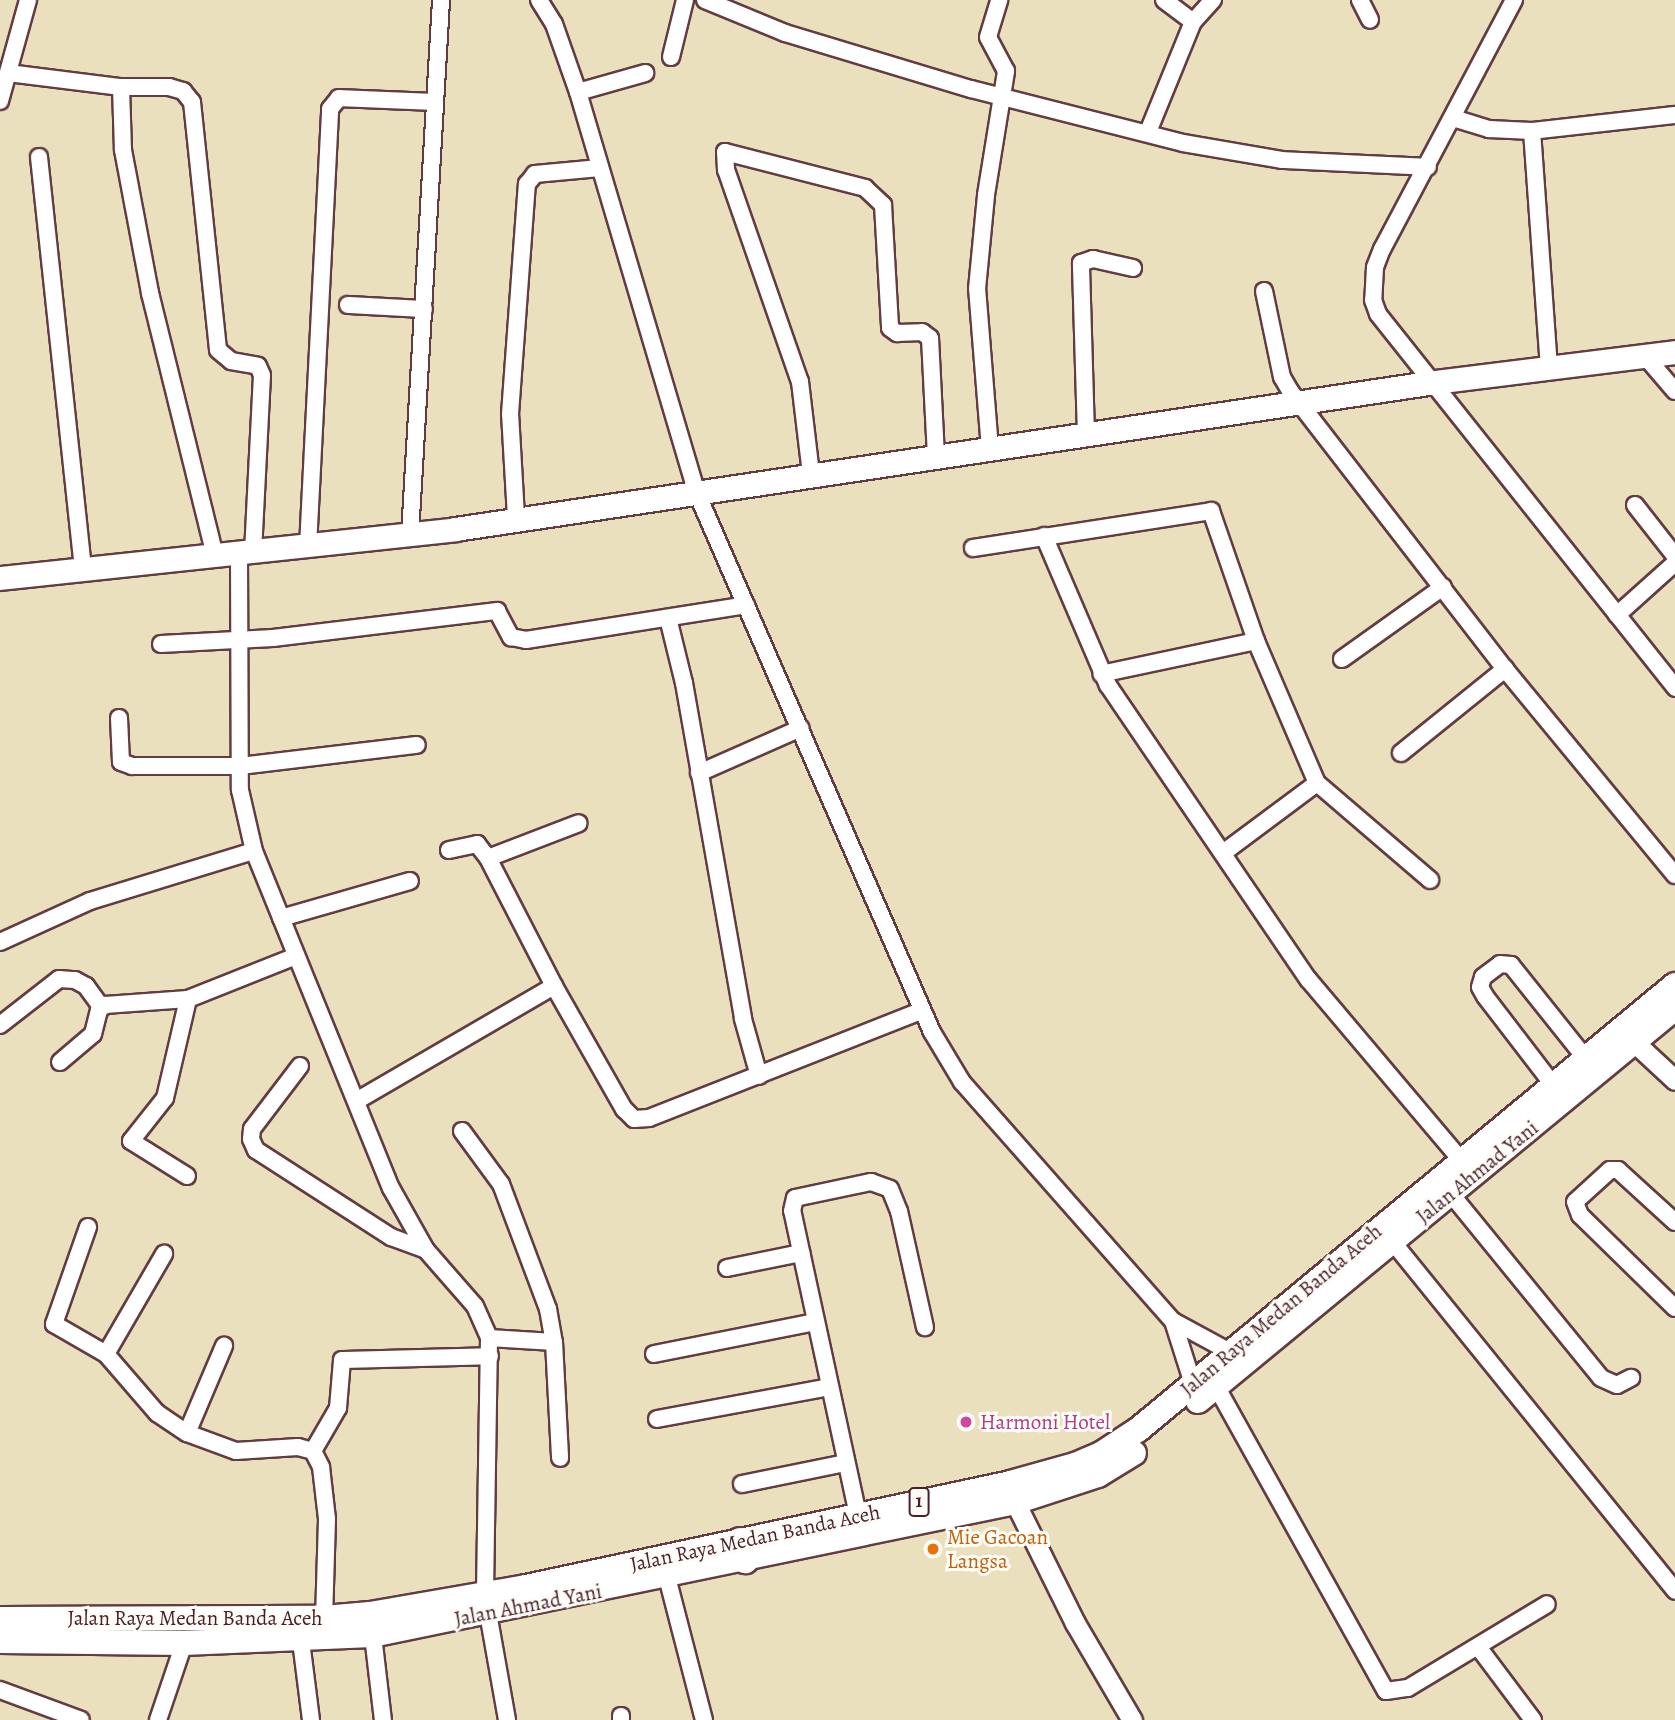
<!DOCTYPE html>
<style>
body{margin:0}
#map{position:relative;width:1675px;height:1720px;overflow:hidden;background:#eae0be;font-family:Alegreya,serif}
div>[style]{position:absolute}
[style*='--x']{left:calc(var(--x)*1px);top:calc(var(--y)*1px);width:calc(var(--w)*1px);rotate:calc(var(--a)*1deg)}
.roads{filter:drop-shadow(2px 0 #623c41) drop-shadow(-2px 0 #623c41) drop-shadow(0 2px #623c41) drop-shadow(0 -2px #623c41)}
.minor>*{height:16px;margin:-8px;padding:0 8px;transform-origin:8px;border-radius:8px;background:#fff}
.tertiary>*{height:19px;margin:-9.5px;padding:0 9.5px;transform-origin:9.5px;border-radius:9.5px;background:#fff}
.secondary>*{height:23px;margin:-11.5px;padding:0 11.5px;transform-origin:11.5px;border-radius:11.5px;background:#fff}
.primary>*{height:24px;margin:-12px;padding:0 12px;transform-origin:12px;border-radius:12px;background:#fff}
.trunk>*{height:26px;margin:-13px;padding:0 13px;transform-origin:13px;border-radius:13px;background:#fff}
.dots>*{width:19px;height:19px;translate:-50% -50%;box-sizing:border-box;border:4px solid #fdfcf7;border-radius:50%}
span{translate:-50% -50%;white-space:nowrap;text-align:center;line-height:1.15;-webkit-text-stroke:6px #fdfcf7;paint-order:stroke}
.shield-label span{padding:2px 5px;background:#fdfcf7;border:2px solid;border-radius:5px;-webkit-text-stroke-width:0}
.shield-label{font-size:19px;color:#4a1f2b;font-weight:700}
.street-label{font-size:21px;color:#4a1f2b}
.hotel-label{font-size:21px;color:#b23c85}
.left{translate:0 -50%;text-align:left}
.food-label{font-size:21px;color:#c56008}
</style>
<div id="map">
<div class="roads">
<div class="minor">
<div style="--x:539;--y:0;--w:28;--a:58"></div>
<div style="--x:554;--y:24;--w:72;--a:70.6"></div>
<div style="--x:578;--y:92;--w:416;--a:73.5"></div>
<div style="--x:696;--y:491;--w:590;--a:66.43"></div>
<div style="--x:932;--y:1032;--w:58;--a:59"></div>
<div style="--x:962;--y:1082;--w:319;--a:48.6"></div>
<div style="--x:1173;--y:1321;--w:65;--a:28.5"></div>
<div style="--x:705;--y:0;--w:87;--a:22.4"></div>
<div style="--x:785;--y:33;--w:194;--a:16.8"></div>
<div style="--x:971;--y:89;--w:219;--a:14.3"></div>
<div style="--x:1183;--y:143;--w:100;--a:9.7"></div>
<div style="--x:1282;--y:160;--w:146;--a:2.7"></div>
<div style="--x:1164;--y:0;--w:36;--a:37"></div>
<div style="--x:1360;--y:0;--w:22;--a:63"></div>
<div style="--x:1514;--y:0;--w:282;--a:117.9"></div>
<div style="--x:1382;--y:249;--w:19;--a:111"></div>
<div style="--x:1375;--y:267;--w:33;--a:93"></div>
<div style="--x:1373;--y:300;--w:15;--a:70"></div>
<div style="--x:1378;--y:314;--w:478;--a:51.5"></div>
<div style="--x:671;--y:57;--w:59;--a:-76.2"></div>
<div style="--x:8;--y:73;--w:114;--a:7.1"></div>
<div style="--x:121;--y:87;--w:48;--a:0"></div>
<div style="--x:169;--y:87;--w:15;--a:16"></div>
<div style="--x:183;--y:91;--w:14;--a:51"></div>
<div style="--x:192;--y:102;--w:249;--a:84"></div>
<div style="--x:218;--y:350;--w:17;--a:40"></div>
<div style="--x:231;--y:361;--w:27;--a:10"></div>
<div style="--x:258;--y:366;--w:10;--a:66"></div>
<div style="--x:262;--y:375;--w:177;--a:92.9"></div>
<div style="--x:121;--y:87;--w:63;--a:88.2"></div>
<div style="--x:123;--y:150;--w:146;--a:79.3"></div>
<div style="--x:150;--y:293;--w:271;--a:76.1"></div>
<div style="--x:578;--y:92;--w:70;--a:-15.8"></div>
<div style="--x:0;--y:101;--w:105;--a:-74.5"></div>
<div style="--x:1453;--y:118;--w:38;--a:17"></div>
<div style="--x:1489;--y:129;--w:43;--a:2.7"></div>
<div style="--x:1532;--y:131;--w:144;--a:-6.4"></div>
<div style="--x:1532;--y:131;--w:239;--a:85.9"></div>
<div style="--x:1148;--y:132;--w:119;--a:-67.8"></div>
<div style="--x:1193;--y:22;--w:30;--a:-48"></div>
<div style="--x:39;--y:157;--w:411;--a:83.9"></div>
<div style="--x:1264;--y:291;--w:88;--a:78.2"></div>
<div style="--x:1282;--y:377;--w:16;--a:60"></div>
<div style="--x:1290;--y:391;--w:351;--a:52.3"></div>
<div style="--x:1505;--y:669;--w:267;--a:50.5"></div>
<div style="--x:348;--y:305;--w:76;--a:3"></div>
<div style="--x:1645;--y:356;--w:46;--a:49.4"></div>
<div style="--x:1086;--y:435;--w:172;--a:-91.7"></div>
<div style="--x:1081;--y:263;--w:13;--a:-18"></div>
<div style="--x:1093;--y:259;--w:41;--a:12.7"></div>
<div style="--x:990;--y:449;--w:161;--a:-94.6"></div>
<div style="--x:977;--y:289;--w:94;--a:-84.5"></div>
<div style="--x:986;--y:195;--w:126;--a:-80.8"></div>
<div style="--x:1006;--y:71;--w:38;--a:-118"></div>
<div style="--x:988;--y:37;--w:39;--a:-73"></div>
<div style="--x:811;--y:474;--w:93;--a:-96.8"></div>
<div style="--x:800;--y:382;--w:225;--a:-109.2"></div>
<div style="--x:726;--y:170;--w:18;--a:-93"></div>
<div style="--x:725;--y:152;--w:145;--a:14.4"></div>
<div style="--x:865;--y:188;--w:25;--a:43"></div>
<div style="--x:883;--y:205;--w:123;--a:86.7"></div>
<div style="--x:890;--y:328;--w:9;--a:36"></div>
<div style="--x:897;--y:333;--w:25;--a:-2"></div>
<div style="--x:922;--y:332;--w:10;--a:37"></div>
<div style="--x:930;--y:338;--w:119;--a:87.1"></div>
<div style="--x:1635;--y:505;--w:65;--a:51.9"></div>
<div style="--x:516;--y:517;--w:103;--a:-93.3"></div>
<div style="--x:510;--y:414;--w:231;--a:-85.8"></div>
<div style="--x:527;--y:184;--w:13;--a:-51"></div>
<div style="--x:535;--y:174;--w:65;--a:-5.3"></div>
<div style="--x:410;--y:535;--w:536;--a:-86.68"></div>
<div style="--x:1044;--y:536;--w:162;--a:66.8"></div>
<div style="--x:1108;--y:685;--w:356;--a:55.8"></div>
<div style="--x:1308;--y:979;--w:246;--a:49.8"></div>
<div style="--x:308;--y:547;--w:439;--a:-87.1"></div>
<div style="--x:330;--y:109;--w:14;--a:-51"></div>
<div style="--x:339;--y:98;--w:94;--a:2.4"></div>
<div style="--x:973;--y:548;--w:241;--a:-8.8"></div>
<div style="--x:1211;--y:511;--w:138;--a:70.9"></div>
<div style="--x:1256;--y:641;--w:158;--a:168"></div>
<div style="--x:239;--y:554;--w:236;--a:89.8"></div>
<div style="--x:240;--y:790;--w:63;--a:77.1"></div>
<div style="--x:254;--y:851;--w:364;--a:67.9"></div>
<div style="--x:391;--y:1188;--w:71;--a:60.6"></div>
<div style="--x:426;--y:1250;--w:74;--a:48.8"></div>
<div style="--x:475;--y:1306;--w:35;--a:66"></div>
<div style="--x:489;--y:1338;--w:257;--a:90.9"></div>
<div style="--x:1617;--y:615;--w:78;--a:-41.9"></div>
<div style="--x:668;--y:618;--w:67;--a:76.2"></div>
<div style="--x:684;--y:683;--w:341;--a:80"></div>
<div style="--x:743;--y:1019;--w:59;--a:74.3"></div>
<div style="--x:1256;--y:641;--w:155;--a:66.8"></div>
<div style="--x:161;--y:644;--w:112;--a:-3.1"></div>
<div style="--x:273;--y:638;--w:226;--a:-6.9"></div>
<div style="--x:497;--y:611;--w:30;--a:62"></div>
<div style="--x:511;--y:637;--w:15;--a:11"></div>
<div style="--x:526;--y:640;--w:223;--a:-9"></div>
<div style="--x:1342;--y:659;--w:124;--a:-35.5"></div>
<div style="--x:119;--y:718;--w:44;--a:87.4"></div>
<div style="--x:121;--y:762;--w:12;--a:20"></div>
<div style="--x:132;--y:766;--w:108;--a:0"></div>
<div style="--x:240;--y:766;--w:178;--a:-6.8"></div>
<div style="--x:1401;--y:753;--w:134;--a:-38.9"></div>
<div style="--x:699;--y:773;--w:111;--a:-23.8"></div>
<div style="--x:449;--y:850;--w:29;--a:-12"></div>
<div style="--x:477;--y:844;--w:18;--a:52"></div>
<div style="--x:488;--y:858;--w:144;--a:62.7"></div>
<div style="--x:554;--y:986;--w:142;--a:60.4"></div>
<div style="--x:624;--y:1109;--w:14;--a:45"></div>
<div style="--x:634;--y:1119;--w:15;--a:-4"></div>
<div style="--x:649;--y:1118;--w:292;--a:-21.5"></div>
<div style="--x:1223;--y:853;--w:117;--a:-36.7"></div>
<div style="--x:1317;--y:783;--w:149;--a:40.6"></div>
<div style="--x:488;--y:858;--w:97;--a:-21"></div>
<div style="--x:281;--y:918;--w:134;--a:-16"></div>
<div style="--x:0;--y:942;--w:99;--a:-24.5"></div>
<div style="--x:90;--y:901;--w:171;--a:-17"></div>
<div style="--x:0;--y:1025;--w:75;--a:-37.9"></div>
<div style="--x:59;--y:979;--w:16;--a:4"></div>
<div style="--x:75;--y:980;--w:13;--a:29"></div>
<div style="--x:86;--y:986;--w:26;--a:54"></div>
<div style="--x:60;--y:1062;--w:43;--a:-40.3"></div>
<div style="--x:93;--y:1034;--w:25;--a:-76"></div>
<div style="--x:99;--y:1010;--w:8;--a:-40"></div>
<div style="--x:105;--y:1005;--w:83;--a:-4.1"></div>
<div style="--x:188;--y:999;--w:116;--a:-21.7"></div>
<div style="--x:300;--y:1066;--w:79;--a:127.3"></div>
<div style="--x:252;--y:1129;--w:10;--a:96"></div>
<div style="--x:251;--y:1139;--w:12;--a:66"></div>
<div style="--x:256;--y:1150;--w:161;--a:32.8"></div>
<div style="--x:391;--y:1237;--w:37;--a:20"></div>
<div style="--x:1554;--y:1086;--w:113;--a:-127.5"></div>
<div style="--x:1485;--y:996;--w:10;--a:-119"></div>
<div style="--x:1480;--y:987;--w:10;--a:-73"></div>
<div style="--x:1483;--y:977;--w:21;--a:-37"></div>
<div style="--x:1500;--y:964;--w:11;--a:5"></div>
<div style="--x:1511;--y:965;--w:120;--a:51.4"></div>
<div style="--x:358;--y:1100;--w:227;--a:-30.2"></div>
<div style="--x:462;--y:1131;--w:66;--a:53.7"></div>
<div style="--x:501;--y:1184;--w:134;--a:69.4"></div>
<div style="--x:548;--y:1309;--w:34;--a:80"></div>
<div style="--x:187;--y:1176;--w:66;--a:-148"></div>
<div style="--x:131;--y:1141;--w:55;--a:-51.7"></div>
<div style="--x:165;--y:1098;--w:102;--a:-76.9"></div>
<div style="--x:1451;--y:1194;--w:237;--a:50.8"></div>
<div style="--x:1601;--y:1378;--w:17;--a:24"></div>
<div style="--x:1617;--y:1385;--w:16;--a:-27"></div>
<div style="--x:1675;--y:1222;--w:77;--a:-137.6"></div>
<div style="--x:1618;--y:1170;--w:8;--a:180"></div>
<div style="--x:1610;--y:1170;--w:47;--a:137.6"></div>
<div style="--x:1575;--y:1202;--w:14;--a:69"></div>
<div style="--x:1580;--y:1215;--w:133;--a:44.4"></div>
<div style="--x:88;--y:1227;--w:103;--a:109.3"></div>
<div style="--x:54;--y:1324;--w:60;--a:30"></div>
<div style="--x:106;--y:1354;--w:78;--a:49.2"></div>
<div style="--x:157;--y:1413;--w:36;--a:34"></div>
<div style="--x:187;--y:1433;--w:52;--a:20.2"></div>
<div style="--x:236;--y:1451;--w:62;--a:-3.7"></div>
<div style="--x:298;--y:1447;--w:16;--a:15"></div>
<div style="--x:313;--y:1451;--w:18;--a:63"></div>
<div style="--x:321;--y:1467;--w:52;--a:83.4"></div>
<div style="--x:327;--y:1519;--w:99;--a:91.7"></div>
<div style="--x:1392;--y:1241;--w:450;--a:51"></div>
<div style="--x:727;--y:1268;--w:76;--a:-11.5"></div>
<div style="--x:1173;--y:1321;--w:66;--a:72.4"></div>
<div style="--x:489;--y:1338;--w:65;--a:3.5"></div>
<div style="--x:554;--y:1342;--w:116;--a:87"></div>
<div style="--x:106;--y:1354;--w:116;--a:-59.9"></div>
<div style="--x:654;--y:1354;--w:165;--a:-11.2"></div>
<div style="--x:1216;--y:1386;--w:349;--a:60.9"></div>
<div style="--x:1386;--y:1691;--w:22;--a:-8"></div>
<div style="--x:1408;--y:1688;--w:162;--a:-31.1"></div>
<div style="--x:657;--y:1419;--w:175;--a:-10.5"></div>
<div style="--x:187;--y:1433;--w:95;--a:-67"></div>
<div style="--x:313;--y:1451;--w:50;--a:-59.8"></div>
<div style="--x:338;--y:1408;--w:48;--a:-85.2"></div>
<div style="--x:342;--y:1360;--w:148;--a:-1.5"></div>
<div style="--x:742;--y:1484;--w:105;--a:-11.5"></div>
<div style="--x:858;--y:1515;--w:311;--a:-102.2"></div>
<div style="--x:792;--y:1211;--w:13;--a:-77"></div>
<div style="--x:795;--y:1198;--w:78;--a:-11.9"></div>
<div style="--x:871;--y:1182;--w:20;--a:20"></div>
<div style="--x:890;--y:1189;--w:24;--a:68"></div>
<div style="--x:899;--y:1211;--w:119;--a:77.4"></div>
<div style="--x:667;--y:1577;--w:148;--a:75.5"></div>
<div style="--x:488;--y:1613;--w:109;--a:79.9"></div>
<div style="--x:372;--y:1627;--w:94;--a:83.3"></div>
<div style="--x:301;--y:1641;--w:80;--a:82.8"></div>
<div style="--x:1479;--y:1648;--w:90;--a:53.1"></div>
<div style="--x:0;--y:1690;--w:86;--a:20.3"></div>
<div style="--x:621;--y:1716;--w:4;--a:90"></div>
<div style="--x:158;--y:1720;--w:81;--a:-71.3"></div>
</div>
<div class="tertiary">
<div style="--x:1633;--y:1041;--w:57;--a:42.9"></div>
<div style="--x:1015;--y:1502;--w:135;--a:63.6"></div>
<div style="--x:1075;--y:1623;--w:113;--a:59.6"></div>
</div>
<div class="secondary">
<div style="--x:0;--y:578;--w:458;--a:-6.1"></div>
<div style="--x:455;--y:529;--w:991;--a:-8.53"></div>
<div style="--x:1435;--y:382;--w:242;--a:-7.1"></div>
</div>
<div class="primary">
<div style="--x:1198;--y:1401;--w:618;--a:-39.49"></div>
<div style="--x:0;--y:1619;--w:324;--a:-0.2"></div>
<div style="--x:324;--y:1618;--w:46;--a:-5"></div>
<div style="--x:370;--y:1614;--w:158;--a:-9.8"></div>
<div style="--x:526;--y:1587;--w:495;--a:-12.1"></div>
<div style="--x:1010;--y:1483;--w:67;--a:-15.5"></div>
<div style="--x:1075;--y:1465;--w:28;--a:-23"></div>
<div style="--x:1101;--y:1454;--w:45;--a:-33.3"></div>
<div style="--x:1139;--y:1429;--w:696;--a:-39.64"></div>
<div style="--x:0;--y:1641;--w:184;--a:0.6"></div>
<div style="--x:184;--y:1643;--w:188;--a:-2.4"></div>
<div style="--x:372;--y:1635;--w:657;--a:-11.69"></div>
<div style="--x:1015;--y:1502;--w:87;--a:-18"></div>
<div style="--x:1098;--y:1475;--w:42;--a:-31.4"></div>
</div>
<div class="trunk">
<div style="--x:740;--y:1541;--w:20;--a:75"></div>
</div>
</div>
<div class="dots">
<div style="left:966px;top:1422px;background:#d1479c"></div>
<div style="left:933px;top:1549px;background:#e8710a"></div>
</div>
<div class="shield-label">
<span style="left:919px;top:1502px">1</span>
</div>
<div class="street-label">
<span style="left:1477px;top:1172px;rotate:-39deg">Jalan Ahmad Yani</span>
<span style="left:1281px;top:1310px;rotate:-40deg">Jalan Raya Medan Banda Aceh</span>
<span style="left:755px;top:1538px;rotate:-12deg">Jalan Raya Medan Banda Aceh</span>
<span style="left:528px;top:1605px;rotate:-11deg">Jalan Ahmad Yani</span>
<span style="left:195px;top:1618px">Jalan Raya Medan Banda Aceh</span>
</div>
<div class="hotel-label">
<span class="left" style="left:980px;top:1422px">Harmoni Hotel</span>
</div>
<div class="food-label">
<span class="left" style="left:947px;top:1549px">Mie Gacoan<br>Langsa</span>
</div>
</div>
